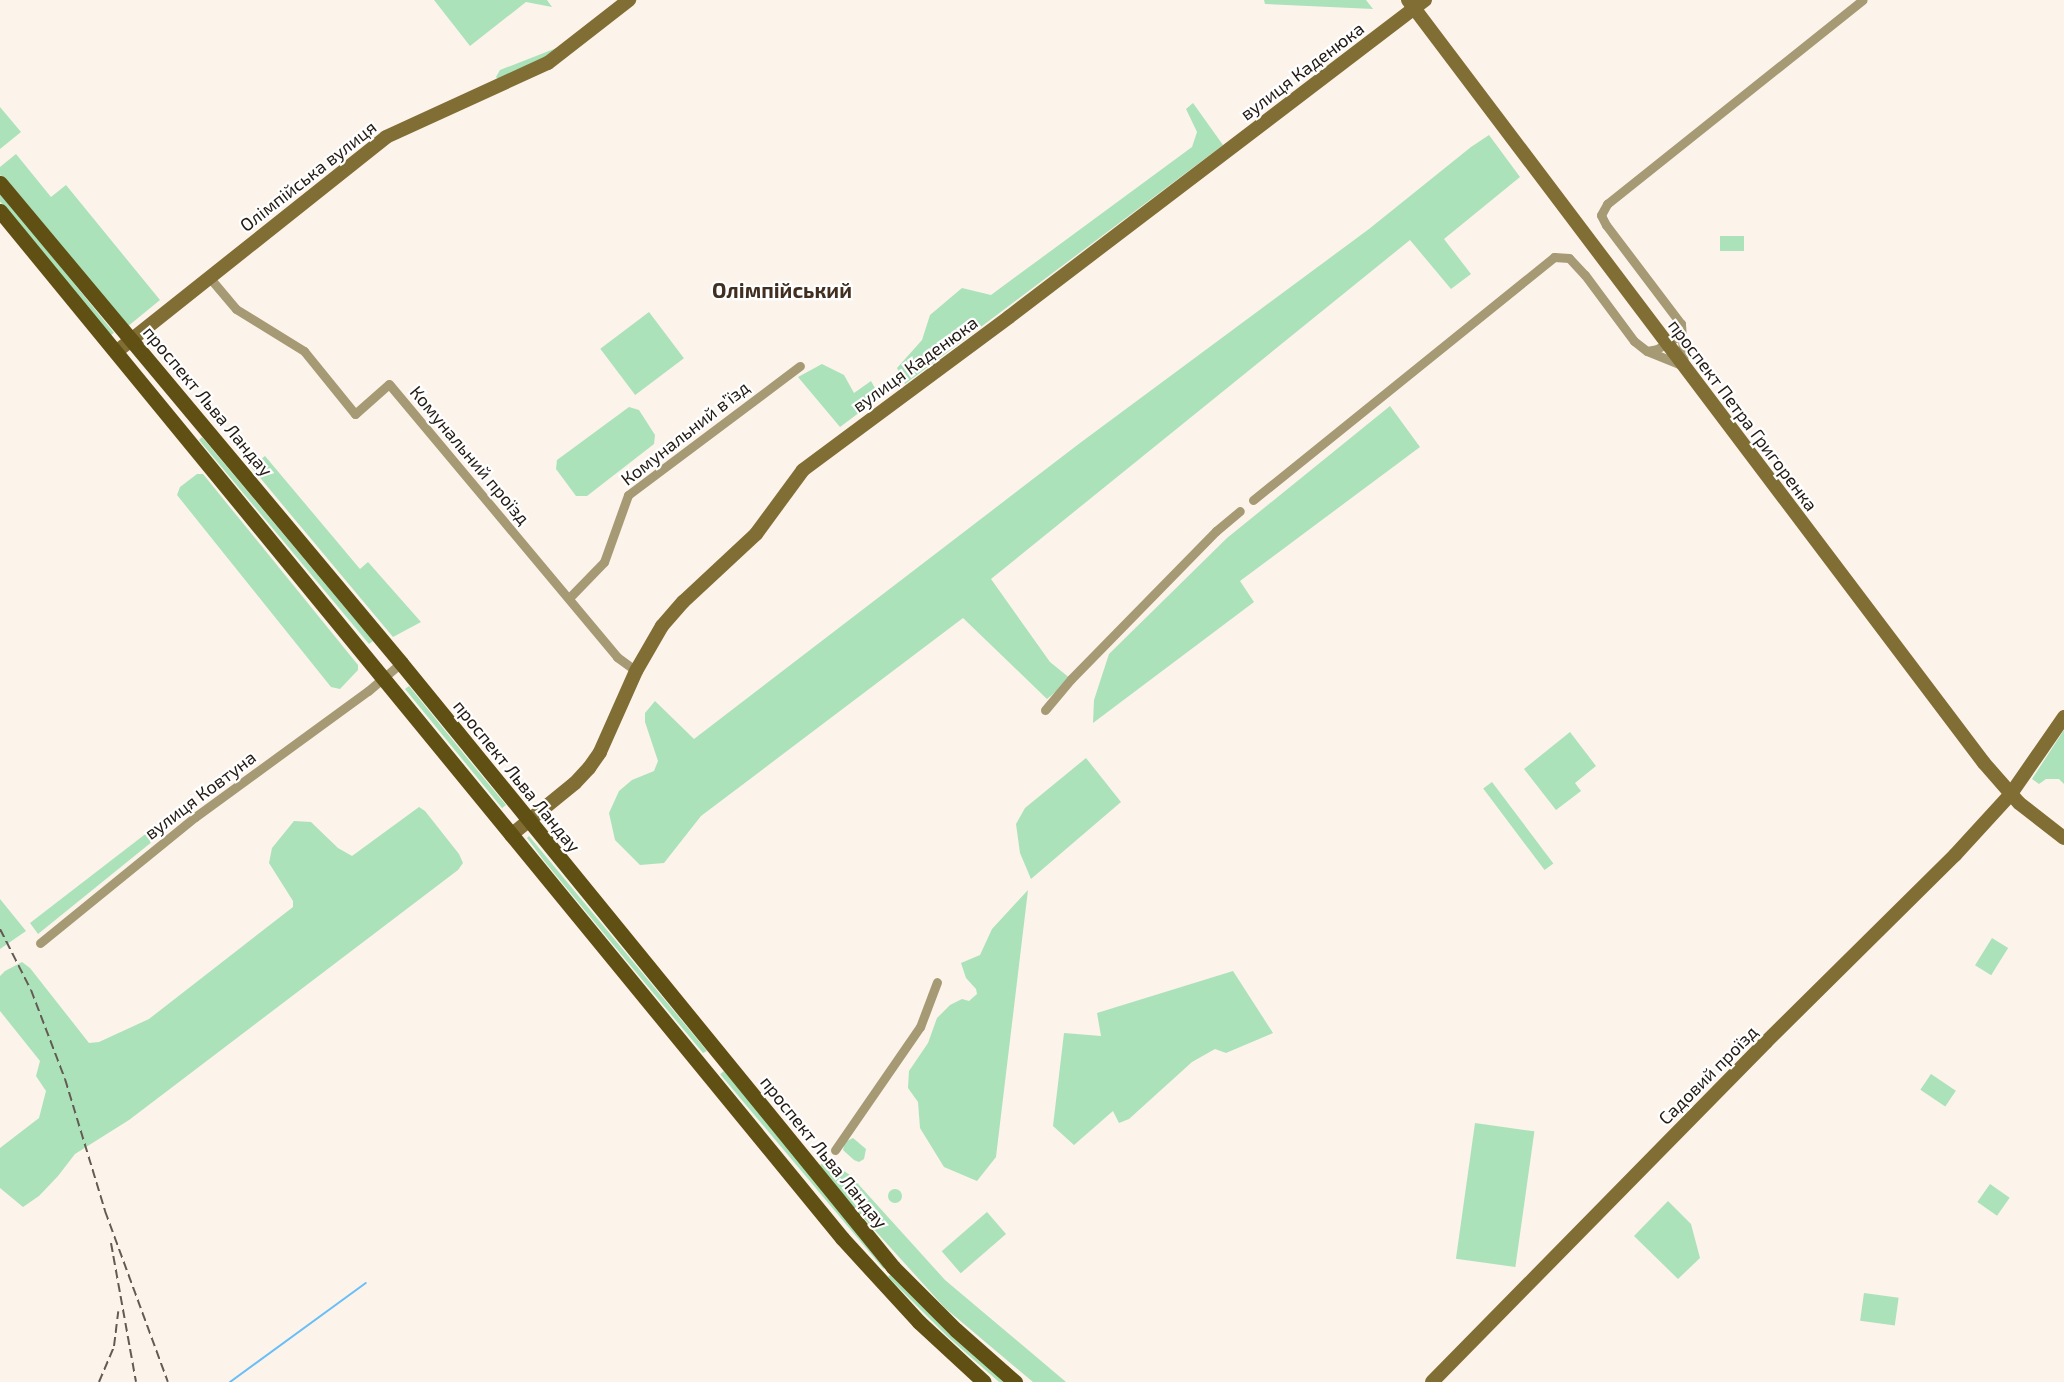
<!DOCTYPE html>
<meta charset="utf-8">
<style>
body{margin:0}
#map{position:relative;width:2064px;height:1382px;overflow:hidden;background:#fcf3eb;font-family:"Exo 2",sans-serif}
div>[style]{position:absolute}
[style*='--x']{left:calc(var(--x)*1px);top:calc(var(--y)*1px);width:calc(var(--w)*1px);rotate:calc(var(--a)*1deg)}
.green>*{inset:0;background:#abe2ba;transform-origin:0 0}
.round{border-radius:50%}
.stream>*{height:2px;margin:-1px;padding:0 1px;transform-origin:1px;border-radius:1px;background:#68bef7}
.street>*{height:9px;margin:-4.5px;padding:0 4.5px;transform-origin:4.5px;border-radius:4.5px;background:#a69a75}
.secondary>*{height:14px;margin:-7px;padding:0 7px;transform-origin:7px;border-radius:7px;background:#806e35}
.primary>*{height:15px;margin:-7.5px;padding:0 7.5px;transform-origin:7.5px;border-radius:7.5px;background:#615013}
.rail>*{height:2px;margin-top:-1px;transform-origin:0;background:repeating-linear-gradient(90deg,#625a53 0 9px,transparent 0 13.5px)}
span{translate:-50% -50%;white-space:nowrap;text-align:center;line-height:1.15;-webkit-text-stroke:4.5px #fff;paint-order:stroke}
.street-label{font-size:18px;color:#221a13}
.quarter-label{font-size:21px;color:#413021;font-weight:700}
</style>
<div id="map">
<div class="green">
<div style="clip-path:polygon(434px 0,547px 0,552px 7px,526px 2px,470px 46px)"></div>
<div style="clip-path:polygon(1264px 0,1366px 0,1373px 9px,1265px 4px)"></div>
<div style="clip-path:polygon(559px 47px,559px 51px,498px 79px,496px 77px,500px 70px)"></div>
<div style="clip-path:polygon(1193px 103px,1223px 145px,905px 384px,897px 368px,922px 340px,930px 315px,962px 288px,991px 295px,1192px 147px,1197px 132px,1186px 109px)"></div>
<div style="clip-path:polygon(0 107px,21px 132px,0 149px)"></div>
<div style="clip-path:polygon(1489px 135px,1520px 177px,1444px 239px,1471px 274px,1451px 289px,1410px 240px,991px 579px,1050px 662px,1071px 679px,1047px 699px,963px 618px,701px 816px,664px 863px,640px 865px,615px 840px,609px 813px,619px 791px,632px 780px,654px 771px,658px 761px,645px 722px,645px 713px,655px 701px,694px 739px,1080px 443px,1369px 229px,1471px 147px)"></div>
<div style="clip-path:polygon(16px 154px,51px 197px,66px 185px,160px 300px,127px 327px,0 175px,0 167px)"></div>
<div style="left:0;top:192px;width:181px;height:6px;rotate:51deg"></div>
<div style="left:1720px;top:236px;width:24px;height:15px"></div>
<div style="left:649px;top:312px;width:58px;height:61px;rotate:53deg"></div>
<div style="clip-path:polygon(822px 364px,844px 375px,854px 393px,871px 381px,880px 397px,840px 427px,798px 377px)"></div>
<div style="clip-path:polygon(1390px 406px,1420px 447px,1240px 581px,1254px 602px,1093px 723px,1094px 700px,1109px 654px,1227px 538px)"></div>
<div style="clip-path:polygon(629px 407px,639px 410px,655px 435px,654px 444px,587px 496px,576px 496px,556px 469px,557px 460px)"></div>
<div style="clip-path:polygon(202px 437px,373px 641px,369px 644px,199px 440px)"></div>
<div style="clip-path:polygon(265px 456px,360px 569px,368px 562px,421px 622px,393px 637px,251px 467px)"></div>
<div style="clip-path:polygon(197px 474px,203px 474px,358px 665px,358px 670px,340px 689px,331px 687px,177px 495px,180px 487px)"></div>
<div style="clip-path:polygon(409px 686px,468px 759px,506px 805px,502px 808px,405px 689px)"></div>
<div style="clip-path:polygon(2064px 730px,2064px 784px,2059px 779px,2046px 779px,2039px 784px,2032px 779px)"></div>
<div style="clip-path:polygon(1570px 732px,1596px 766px,1575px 783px,1581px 791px,1556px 810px,1524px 769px)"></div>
<div style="clip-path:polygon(1086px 758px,1121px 802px,1031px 879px,1020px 853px,1016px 824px,1025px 808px)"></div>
<div style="left:1492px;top:782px;width:102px;height:11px;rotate:53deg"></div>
<div style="clip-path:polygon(419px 807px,425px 811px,459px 854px,463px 863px,458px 870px,129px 1120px,75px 1154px,58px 1176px,39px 1196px,23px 1207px,0 1188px,0 1148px,39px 1118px,46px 1091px,36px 1076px,40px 1061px,0 1011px,0 976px,5px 971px,22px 962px,30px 968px,89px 1043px,99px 1042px,149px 1019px,293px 907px,293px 901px,269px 863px,272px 848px,294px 821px,311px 822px,338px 848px,352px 856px)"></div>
<div style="clip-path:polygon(148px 832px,153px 841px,38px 934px,30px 923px)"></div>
<div style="clip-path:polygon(529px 836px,601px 923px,707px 1051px,703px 1053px,615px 947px,545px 862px,527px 838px)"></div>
<div style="clip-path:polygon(1028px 890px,996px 1157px,977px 1181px,944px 1167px,920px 1128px,918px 1102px,908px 1088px,909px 1071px,928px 1043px,937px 1018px,950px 1005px,962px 999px,969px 1001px,977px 994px,976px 989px,966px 978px,961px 963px,980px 955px,992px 929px)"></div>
<div style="clip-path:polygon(0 899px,26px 931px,0 949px)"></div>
<div style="left:1992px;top:938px;width:19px;height:32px;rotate:32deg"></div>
<div style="clip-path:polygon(1233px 971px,1273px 1033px,1226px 1053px,1215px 1049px,1192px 1062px,1129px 1119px,1119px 1123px,1113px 1111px,1074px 1145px,1053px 1126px,1064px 1033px,1101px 1036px,1097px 1013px)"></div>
<div style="left:724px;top:1071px;width:254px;height:5px;rotate:50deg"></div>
<div style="left:1931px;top:1074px;width:30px;height:19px;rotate:34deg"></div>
<div style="left:1475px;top:1123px;width:60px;height:137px;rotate:8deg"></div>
<div style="clip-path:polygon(853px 1138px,866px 1149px,864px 1159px,859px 1162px,854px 1160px,843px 1150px,845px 1142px)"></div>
<div style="clip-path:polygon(827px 1160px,850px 1175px,945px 1280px,1066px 1382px,1033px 1382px,945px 1308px,824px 1174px,820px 1165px)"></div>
<div style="left:1990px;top:1184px;width:24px;height:22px;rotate:35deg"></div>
<div class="round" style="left:888px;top:1189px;width:14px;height:14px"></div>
<div style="clip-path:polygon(1668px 1201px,1691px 1224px,1700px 1258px,1678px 1279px,1634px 1236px)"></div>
<div style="left:987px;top:1212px;width:29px;height:60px;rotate:49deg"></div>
<div style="clip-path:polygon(892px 1273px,1007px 1382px,999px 1382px,948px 1337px,888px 1277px)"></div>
<div style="left:1864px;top:1293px;width:35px;height:28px;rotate:8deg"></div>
</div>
<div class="stream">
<div style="--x:230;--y:1382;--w:168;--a:-36.1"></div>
</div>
<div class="street">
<div style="--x:209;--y:277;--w:42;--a:49.8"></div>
<div style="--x:236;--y:309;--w:80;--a:31.7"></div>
<div style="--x:304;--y:351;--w:81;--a:51"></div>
<div style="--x:355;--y:414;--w:45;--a:-41.4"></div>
<div style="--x:389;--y:384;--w:356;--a:50.1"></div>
<div style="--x:617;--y:657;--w:24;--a:36"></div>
<div style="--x:1647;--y:351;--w:10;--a:-11"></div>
<div style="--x:1657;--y:349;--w:23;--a:-31"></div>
<div style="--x:1677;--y:337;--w:14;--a:-73"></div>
<div style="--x:1681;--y:324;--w:124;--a:-127.1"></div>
<div style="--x:1606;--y:225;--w:11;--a:-117"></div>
<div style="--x:1601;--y:215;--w:13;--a:-61"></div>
<div style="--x:1607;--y:204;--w:327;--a:-38.6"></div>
<div style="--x:1253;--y:500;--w:387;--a:-38.9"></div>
<div style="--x:1554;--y:257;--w:15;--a:4"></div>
<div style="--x:1569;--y:258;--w:23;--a:47"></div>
<div style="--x:1585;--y:275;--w:82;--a:53.4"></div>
<div style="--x:1634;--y:341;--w:16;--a:38"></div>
<div style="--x:1647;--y:351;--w:40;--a:22"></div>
<div style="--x:1684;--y:366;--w:42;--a:-94.1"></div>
<div style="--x:569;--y:598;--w:50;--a:-45.8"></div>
<div style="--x:604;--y:562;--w:71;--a:-70.3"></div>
<div style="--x:628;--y:495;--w:215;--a:-36.9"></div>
<div style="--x:1045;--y:710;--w:40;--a:-50"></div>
<div style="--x:1071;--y:679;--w:207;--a:-45.6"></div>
<div style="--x:1216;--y:531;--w:31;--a:-40"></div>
<div style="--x:40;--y:943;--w:200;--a:-39.1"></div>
<div style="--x:195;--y:817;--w:214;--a:-36.1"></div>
<div style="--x:368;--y:691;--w:43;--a:-40.3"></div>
<div style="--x:835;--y:1150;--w:150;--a:-55.4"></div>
<div style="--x:920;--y:1027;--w:48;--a:-69.3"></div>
</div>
<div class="secondary">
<div style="--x:1408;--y:0;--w:956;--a:52.95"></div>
<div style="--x:1984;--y:763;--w:53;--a:48.8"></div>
<div style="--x:2019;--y:803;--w:57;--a:37.9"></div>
<div style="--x:116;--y:352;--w:345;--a:-38.5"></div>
<div style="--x:386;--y:137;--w:178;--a:-24.6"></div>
<div style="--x:548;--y:63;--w:103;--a:-37.9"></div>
<div style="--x:511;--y:835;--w:82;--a:-39.1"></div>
<div style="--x:575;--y:783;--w:21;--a:-47"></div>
<div style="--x:589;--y:768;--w:19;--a:-55"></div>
<div style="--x:600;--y:752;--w:89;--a:-66"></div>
<div style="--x:636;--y:671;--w:52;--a:-60"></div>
<div style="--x:662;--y:626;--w:32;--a:-49"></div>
<div style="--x:683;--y:602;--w:100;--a:-43"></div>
<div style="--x:756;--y:534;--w:79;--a:-53.7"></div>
<div style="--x:803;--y:470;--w:257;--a:-36.6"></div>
<div style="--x:1009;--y:317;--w:523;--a:-37.31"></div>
<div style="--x:1432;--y:1382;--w:477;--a:-45.5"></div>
<div style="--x:1766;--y:1042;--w:266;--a:-44.7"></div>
<div style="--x:1955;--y:855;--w:81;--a:-47.5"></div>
<div style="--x:2010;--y:795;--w:95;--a:-55.3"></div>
</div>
<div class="primary">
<div style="--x:0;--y:183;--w:625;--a:50.12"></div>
<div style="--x:401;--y:663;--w:779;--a:50.83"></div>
<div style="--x:893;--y:1267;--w:89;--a:45"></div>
<div style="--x:956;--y:1330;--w:79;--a:41.4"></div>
<div style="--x:0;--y:211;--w:1328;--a:50.65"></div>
<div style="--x:842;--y:1238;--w:114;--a:47.5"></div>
<div style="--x:919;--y:1322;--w:88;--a:42.7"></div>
</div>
<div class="rail">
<div style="--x:0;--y:929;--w:68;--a:63.1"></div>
<div style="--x:31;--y:990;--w:95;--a:69.1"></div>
<div style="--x:65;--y:1079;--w:138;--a:73.1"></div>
<div style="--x:105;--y:1211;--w:182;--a:69.8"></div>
<div style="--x:111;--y:1243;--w:141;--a:79.8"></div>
<div style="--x:99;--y:1382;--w:39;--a:-67"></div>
<div style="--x:114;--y:1346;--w:35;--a:-83"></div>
</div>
<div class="street-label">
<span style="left:1302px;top:71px;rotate:-37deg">вулиця Каденюка</span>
<span style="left:308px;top:176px;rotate:-38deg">Олімпійська вулиця</span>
<span style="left:915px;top:364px;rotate:-36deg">вулиця Каденюка</span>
<span style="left:208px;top:401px;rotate:50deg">проспект Льва Ландау</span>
<span style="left:1743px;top:415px;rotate:53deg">проспект Петра Григоренка</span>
<span style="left:685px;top:433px;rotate:-38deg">Комунальний в’їзд</span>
<span style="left:470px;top:455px;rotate:50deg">Комунальний проїзд</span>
<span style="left:517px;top:776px;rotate:51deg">проспект Льва Ландау</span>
<span style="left:200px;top:795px;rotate:-37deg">вулиця Ковтуна</span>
<span style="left:1708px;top:1075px;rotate:-45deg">Садовий проїзд</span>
<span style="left:824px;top:1152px;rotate:51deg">проспект Льва Ландау</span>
</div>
<div class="quarter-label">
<span style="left:782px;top:290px">Олімпійський</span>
</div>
</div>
